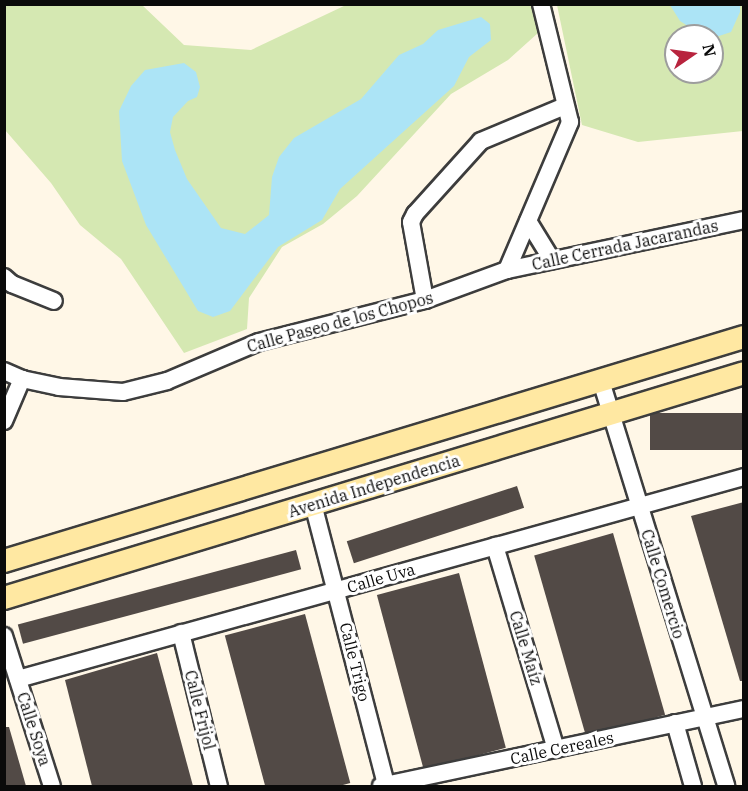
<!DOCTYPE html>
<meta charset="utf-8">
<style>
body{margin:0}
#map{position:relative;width:748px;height:791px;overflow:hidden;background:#fff7e7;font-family:"IBM Plex Serif",serif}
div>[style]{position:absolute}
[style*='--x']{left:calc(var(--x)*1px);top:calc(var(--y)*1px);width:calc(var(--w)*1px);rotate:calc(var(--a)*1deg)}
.green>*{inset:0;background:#d5e8b2}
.water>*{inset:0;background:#ace4f6}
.building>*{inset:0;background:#524a46;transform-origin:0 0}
.roads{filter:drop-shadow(2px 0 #3d3d3d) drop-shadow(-2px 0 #3d3d3d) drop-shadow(0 2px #3d3d3d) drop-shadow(0 -2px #3d3d3d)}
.minor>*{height:16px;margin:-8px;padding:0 8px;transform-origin:8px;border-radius:8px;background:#fff}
.secondary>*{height:22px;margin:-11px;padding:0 11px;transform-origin:11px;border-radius:11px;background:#ffe8a2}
span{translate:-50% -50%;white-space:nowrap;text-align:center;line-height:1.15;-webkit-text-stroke:6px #fff;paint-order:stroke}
.street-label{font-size:16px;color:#0a0a0a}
.frame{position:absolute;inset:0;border:6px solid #0a0a0a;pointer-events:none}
.north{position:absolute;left:664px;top:24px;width:60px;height:60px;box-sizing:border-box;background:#fff;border:2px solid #9d9d9d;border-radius:50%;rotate:77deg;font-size:16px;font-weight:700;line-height:24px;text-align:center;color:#0a0a0a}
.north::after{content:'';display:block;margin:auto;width:21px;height:27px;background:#b8243e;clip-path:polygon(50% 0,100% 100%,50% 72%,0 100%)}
</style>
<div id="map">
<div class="green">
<div style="clip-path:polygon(4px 5px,142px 5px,184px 45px,251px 50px,346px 5px,531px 5px,538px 33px,508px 60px,451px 94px,357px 196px,323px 224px,282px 247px,249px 298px,247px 329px,184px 353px,121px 259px,80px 225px,51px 183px,5px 130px)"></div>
<div style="clip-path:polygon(evenodd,557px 5px,743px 5px,743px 131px,638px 142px,582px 125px,557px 5px,676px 36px,712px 36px,712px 72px,676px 72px,676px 36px)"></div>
</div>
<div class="water">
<div style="clip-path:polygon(670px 5px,740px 5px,740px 12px,731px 32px,716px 37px,699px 33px,680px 21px)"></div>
<div style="clip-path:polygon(481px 17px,490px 24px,491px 40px,469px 57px,454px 86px,340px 189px,322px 220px,278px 247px,230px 311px,213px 317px,198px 311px,146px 225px,122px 161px,119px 111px,131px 86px,145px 70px,184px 63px,196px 72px,200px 87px,197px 97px,188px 101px,173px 117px,170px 132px,175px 150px,187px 179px,221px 228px,245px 234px,269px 215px,272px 177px,279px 157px,294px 138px,361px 99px,399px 55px,423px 44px,438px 30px)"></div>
</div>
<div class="building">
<div style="left:744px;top:413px;width:37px;height:94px;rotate:90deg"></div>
<div style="left:517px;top:486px;width:23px;height:179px;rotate:72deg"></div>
<div style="clip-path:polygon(744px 502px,744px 681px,740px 681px,691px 516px)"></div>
<div style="left:613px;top:533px;width:189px;height:82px;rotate:74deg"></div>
<div style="left:296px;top:550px;width:20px;height:288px;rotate:75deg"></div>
<div style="left:459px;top:573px;width:181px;height:85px;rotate:75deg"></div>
<div style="left:305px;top:614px;width:175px;height:83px;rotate:75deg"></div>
<div style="clip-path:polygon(157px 653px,193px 786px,92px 786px,65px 680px)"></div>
<div style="clip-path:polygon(4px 727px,9px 727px,26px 786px,4px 786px)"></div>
</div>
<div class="roads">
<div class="minor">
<div style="--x:528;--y:221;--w:46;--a:58.4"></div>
<div style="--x:507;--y:270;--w:161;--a:-66.9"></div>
<div style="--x:570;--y:122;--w:122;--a:-103.8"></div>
<div style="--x:4;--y:277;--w:11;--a:41"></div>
<div style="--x:12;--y:284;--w:45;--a:22"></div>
<div style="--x:425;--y:300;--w:79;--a:-100.2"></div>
<div style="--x:411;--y:222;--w:9;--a:-63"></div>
<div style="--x:415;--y:214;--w:98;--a:-47.9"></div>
<div style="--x:481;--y:141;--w:91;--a:-22.6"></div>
<div style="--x:4;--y:371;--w:20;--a:24"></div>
<div style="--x:22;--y:379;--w:38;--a:12"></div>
<div style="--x:59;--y:387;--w:64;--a:4.5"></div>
<div style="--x:123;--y:392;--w:45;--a:-14"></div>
<div style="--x:167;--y:381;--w:100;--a:-23"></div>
<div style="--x:259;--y:342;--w:171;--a:-14.2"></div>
<div style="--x:425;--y:300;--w:87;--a:-20.1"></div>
<div style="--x:507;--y:270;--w:242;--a:-11.9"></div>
<div style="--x:601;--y:381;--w:424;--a:72.8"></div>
<div style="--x:4;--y:421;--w:46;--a:-66.8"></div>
<div style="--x:313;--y:504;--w:290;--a:75.4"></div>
<div style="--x:495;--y:546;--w:212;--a:73.3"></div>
<div style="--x:181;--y:633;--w:158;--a:76.1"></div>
<div style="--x:4;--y:636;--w:157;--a:72.3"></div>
<div style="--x:18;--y:679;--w:754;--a:-15.55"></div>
<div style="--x:675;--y:723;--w:66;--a:74.1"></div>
<div style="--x:381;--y:786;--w:371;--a:-12"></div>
</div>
<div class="secondary">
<div style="--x:4;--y:561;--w:773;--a:-16.84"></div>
<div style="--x:4;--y:598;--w:773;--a:-16.91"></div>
</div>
</div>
<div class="street-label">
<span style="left:625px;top:245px;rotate:-12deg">Calle Cerrada Jacarandas</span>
<span style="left:340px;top:322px;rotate:-15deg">Calle Paseo de los Chopos</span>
<span style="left:374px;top:486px;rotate:-17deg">Avenida Independencia</span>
<span style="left:381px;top:578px;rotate:-16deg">Calle Uva</span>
<span style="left:663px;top:584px;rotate:73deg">Calle Comercio</span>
<span style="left:526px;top:648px;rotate:73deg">Calle Maíz</span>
<span style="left:355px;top:662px;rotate:76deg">Calle Trigo</span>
<span style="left:200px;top:710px;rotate:76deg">Calle Frijol</span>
<span style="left:34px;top:729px;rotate:72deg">Calle Soya</span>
<span style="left:562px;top:748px;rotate:-12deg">Calle Cereales</span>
</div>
<div class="frame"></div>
<div class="north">N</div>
</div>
